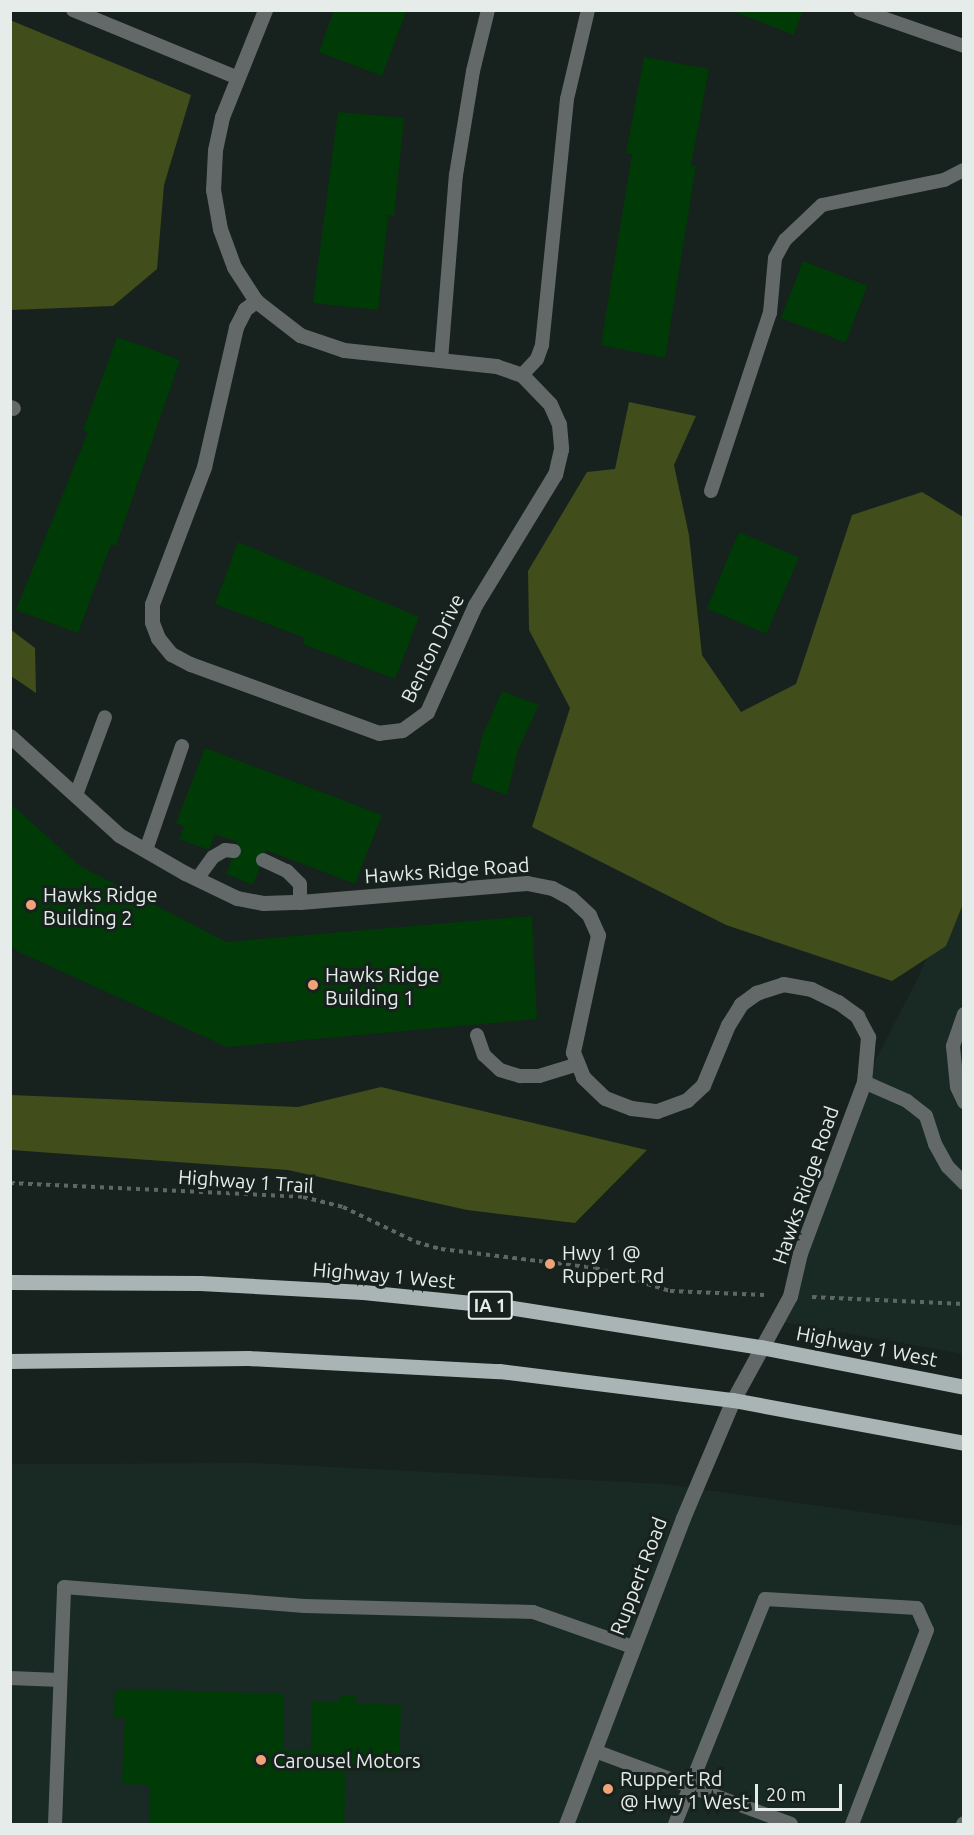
<!DOCTYPE html>
<style>
body{margin:0}
#map{position:relative;width:974px;height:1835px;overflow:hidden;background:#17211d;font-family:Ubuntu,sans-serif}
div>[style]{position:absolute}
[style*='--x']{left:calc(var(--x)*1px);top:calc(var(--y)*1px);width:calc(var(--w)*1px);rotate:calc(var(--a)*1deg)}
.built>*{inset:0;background:#182a23}
.forest>*{inset:0;background:#414d1b}
.building>*{inset:0;background:#003a07;transform-origin:0 0}
.path>*{height:4px;margin-top:-2px;transform-origin:0;background:repeating-linear-gradient(90deg,#5e6764 0 4.5px,transparent 0 9px)}
.service>*{height:14px;margin:-7px;padding:0 7px;transform-origin:7px;border-radius:7px;background:#636968}
.minor>*{height:15px;margin:-7.5px;padding:0 7.5px;transform-origin:7.5px;border-radius:7.5px;background:#636968}
.primary>*{height:15px;margin:-7.5px;padding:0 7.5px;transform-origin:7.5px;border-radius:7.5px;background:#a8b5b4}
.dots>*{width:16px;height:16px;translate:-50% -50%;box-sizing:border-box;border:3px solid #17211d;border-radius:50%}
span{translate:-50% -50%;white-space:nowrap;text-align:center;line-height:1.15;-webkit-text-stroke:6px #17211d;paint-order:stroke}
.shield-label span{padding:2px 4px;background:#17211d;border:2px solid;border-radius:4px;-webkit-text-stroke-width:0}
.shield-label{font-size:18px;color:#e5ece9;font-weight:700}
.street-label{font-size:20px;color:#e5ece9}
.poi-label{font-size:20px;color:#e5ece9}
.left{translate:0 -50%;text-align:left}
.frame{position:absolute;inset:0;border:12px solid #e5ece9;pointer-events:none}
.scale{position:absolute;left:755px;top:1784px;width:87px;height:27px;box-sizing:border-box;border:3px solid #e5ece9;border-top:0;padding-left:8px;font-size:18px;line-height:21px;white-space:nowrap;color:#e5ece9;-webkit-text-stroke:4px #17211d;paint-order:stroke}
</style>
<div id="map">
<div class="built">
<div style="clip-path:polygon(963px 875px,963px 1354px,776px 1321px,864px 1082px,918px 978px)"></div>
<div style="clip-path:polygon(252px 1463px,665px 1484px,963px 1526px,963px 1824px,11px 1824px,11px 1464px)"></div>
</div>
<div class="forest">
<div style="clip-path:polygon(10px 20px,191px 95px,164px 185px,157px 269px,113px 306px,11px 310px)"></div>
<div style="clip-path:polygon(629px 402px,696px 416px,674px 465px,689px 535px,702px 655px,741px 712px,796px 684px,852px 515px,922px 492px,963px 517px,963px 904px,946px 946px,892px 981px,726px 925px,532px 827px,570px 708px,529px 630px,528px 571px,587px 472px,615px 469px)"></div>
<div style="clip-path:polygon(10px 629px,35px 648px,36px 693px,11px 676px)"></div>
<div style="clip-path:polygon(381px 1087px,647px 1150px,575px 1223px,467px 1210px,288px 1170px,11px 1150px,11px 1095px,298px 1107px)"></div>
</div>
<div class="building">
<div style="clip-path:polygon(334px 10px,407px 10px,382px 76px,319px 52px)"></div>
<div style="clip-path:polygon(730px 10px,803px 10px,794px 35px)"></div>
<div style="clip-path:polygon(644px 57px,709px 69px,691px 165px,696px 166px,665px 358px,601px 345px,632px 154px,626px 153px)"></div>
<div style="clip-path:polygon(338px 112px,404px 118px,394px 216px,388px 215px,378px 310px,313px 303px)"></div>
<div style="left:803px;top:261px;width:69px;height:61px;rotate:21deg"></div>
<div style="clip-path:polygon(117px 337px,180px 360px,116px 546px,111px 544px,78px 633px,16px 610px,88px 432px,83px 430px)"></div>
<div style="left:739px;top:532px;width:65px;height:83px;rotate:23deg"></div>
<div style="clip-path:polygon(238px 542px,419px 617px,395px 679px,303px 644px,305px 638px,215px 604px)"></div>
<div style="clip-path:polygon(502px 691px,539px 705px,518px 750px,507px 795px,471px 782px,482px 737px)"></div>
<div style="clip-path:polygon(205px 748px,382px 815px,355px 884px,266px 850px,253px 885px,226px 874px,238px 842px,215px 834px,209px 850px,179px 839px,184px 826px,176px 823px)"></div>
<div style="clip-path:polygon(10px 803px,80px 866px,226px 942px,532px 916px,537px 1019px,227px 1047px,17px 951px,10px 945px)"></div>
<div style="clip-path:polygon(126px 1689px,284px 1694px,283px 1750px,311px 1751px,312px 1702px,339px 1702px,339px 1696px,356px 1696px,356px 1703px,401px 1705px,399px 1772px,346px 1770px,344px 1824px,149px 1824px,150px 1785px,122px 1784px,125px 1718px,114px 1717px,115px 1691px)"></div>
</div>
<div class="path">
<div style="--x:10;--y:1183;--w:293;--a:2.7"></div>
<div style="--x:303;--y:1197;--w:41;--a:14"></div>
<div style="--x:343;--y:1207;--w:81;--a:25.6"></div>
<div style="--x:416;--y:1242;--w:26;--a:16"></div>
<div style="--x:441;--y:1249;--w:155;--a:7"></div>
<div style="--x:595;--y:1268;--w:78;--a:17"></div>
<div style="--x:670;--y:1291;--w:95;--a:2.4"></div>
<div style="--x:812;--y:1297;--w:152;--a:2.6"></div>
</div>
<div class="service">
<div style="--x:73;--y:10;--w:178;--a:22.4"></div>
<div style="--x:860;--y:10;--w:110;--a:19.1"></div>
<div style="--x:441;--y:360;--w:186;--a:-85.4"></div>
<div style="--x:456;--y:175;--w:105;--a:-80.7"></div>
<div style="--x:473;--y:71;--w:63;--a:-76.2"></div>
<div style="--x:522;--y:375;--w:22;--a:-47"></div>
<div style="--x:537;--y:359;--w:15;--a:-70"></div>
<div style="--x:542;--y:345;--w:247;--a:-84.2"></div>
<div style="--x:567;--y:99;--w:91;--a:-76.7"></div>
<div style="--x:711;--y:491;--w:188;--a:-71.7"></div>
<div style="--x:770;--y:313;--w:55;--a:-84.8"></div>
<div style="--x:775;--y:258;--w:21;--a:-61"></div>
<div style="--x:785;--y:240;--w:51;--a:-43.4"></div>
<div style="--x:822;--y:205;--w:125;--a:-11.6"></div>
<div style="--x:944;--y:180;--w:22;--a:-27"></div>
<div style="--x:76;--y:795;--w:83;--a:-69.6"></div>
<div style="--x:146;--y:850;--w:110;--a:-70.9"></div>
<div style="--x:263;--y:860;--w:26;--a:25"></div>
<div style="--x:287;--y:871;--w:18;--a:45"></div>
<div style="--x:300;--y:884;--w:18;--a:90"></div>
<div style="--x:197;--y:879;--w:27;--a:-54"></div>
<div style="--x:213;--y:857;--w:14;--a:-30"></div>
<div style="--x:225;--y:850;--w:9;--a:6"></div>
<div style="--x:964;--y:1014;--w:34;--a:109"></div>
<div style="--x:953;--y:1046;--w:41;--a:84.4"></div>
<div style="--x:957;--y:1087;--w:17;--a:65"></div>
<div style="--x:477;--y:1035;--w:21;--a:71"></div>
<div style="--x:484;--y:1055;--w:22;--a:43"></div>
<div style="--x:500;--y:1070;--w:21;--a:17"></div>
<div style="--x:520;--y:1076;--w:19;--a:0"></div>
<div style="--x:539;--y:1076;--w:41;--a:-17.1"></div>
<div style="--x:864;--y:1082;--w:47;--a:23.8"></div>
<div style="--x:907;--y:1101;--w:24;--a:38"></div>
<div style="--x:926;--y:1116;--w:29;--a:72"></div>
<div style="--x:935;--y:1144;--w:26;--a:61"></div>
<div style="--x:948;--y:1167;--w:23;--a:45"></div>
<div style="--x:10;--y:1678;--w:50;--a:2.3"></div>
<div style="--x:595;--y:1751;--w:209;--a:20.4"></div>
<div style="--x:55;--y:1824;--w:237;--a:-87.8"></div>
<div style="--x:64;--y:1587;--w:241;--a:4.5"></div>
<div style="--x:304;--y:1606;--w:229;--a:1.5"></div>
<div style="--x:533;--y:1612;--w:106;--a:19.3"></div>
<div style="--x:675;--y:1824;--w:242;--a:-68.2"></div>
<div style="--x:765;--y:1599;--w:152;--a:3.4"></div>
<div style="--x:917;--y:1608;--w:24;--a:66"></div>
<div style="--x:927;--y:1630;--w:208;--a:111.1"></div>
<div style="--x:963;--y:1824;--w:1;--a:-45"></div>
</div>
<div class="minor">
<div style="--x:256;--y:301;--w:56;--a:37.7"></div>
<div style="--x:300;--y:335;--w:46;--a:18.8"></div>
<div style="--x:344;--y:350;--w:153;--a:6"></div>
<div style="--x:496;--y:366;--w:28;--a:19"></div>
<div style="--x:522;--y:375;--w:40;--a:46"></div>
<div style="--x:550;--y:404;--w:22;--a:66"></div>
<div style="--x:559;--y:424;--w:25;--a:85"></div>
<div style="--x:561;--y:449;--w:26;--a:103"></div>
<div style="--x:555;--y:474;--w:153;--a:121.4"></div>
<div style="--x:475;--y:605;--w:117;--a:114.2"></div>
<div style="--x:427;--y:712;--w:31;--a:144"></div>
<div style="--x:402;--y:730;--w:23;--a:173"></div>
<div style="--x:379;--y:733;--w:201;--a:-159.9"></div>
<div style="--x:190;--y:664;--w:21;--a:-152"></div>
<div style="--x:171;--y:654;--w:21;--a:-129"></div>
<div style="--x:158;--y:638;--w:17;--a:-111"></div>
<div style="--x:152;--y:622;--w:18;--a:-90"></div>
<div style="--x:152;--y:604;--w:147;--a:-69.2"></div>
<div style="--x:204;--y:467;--w:144;--a:-77.1"></div>
<div style="--x:236;--y:327;--w:20;--a:-63"></div>
<div style="--x:245;--y:309;--w:14;--a:-36"></div>
<div style="--x:256;--y:301;--w:40;--a:-122.9"></div>
<div style="--x:234;--y:267;--w:40;--a:-110.2"></div>
<div style="--x:220;--y:229;--w:40;--a:-100"></div>
<div style="--x:213;--y:190;--w:40;--a:-87.1"></div>
<div style="--x:215;--y:150;--w:34;--a:-78"></div>
<div style="--x:222;--y:117;--w:115;--a:-68.1"></div>
<div style="--x:10;--y:407;--w:3;--a:18"></div>
<div style="--x:10;--y:736;--w:147;--a:42.2"></div>
<div style="--x:119;--y:835;--w:76;--a:29.9"></div>
<div style="--x:185;--y:873;--w:58;--a:25.7"></div>
<div style="--x:237;--y:898;--w:26;--a:11"></div>
<div style="--x:263;--y:903;--w:37;--a:-2"></div>
<div style="--x:300;--y:902;--w:228;--a:-4.8"></div>
<div style="--x:527;--y:883;--w:25;--a:11"></div>
<div style="--x:552;--y:888;--w:21;--a:28"></div>
<div style="--x:571;--y:898;--w:25;--a:43"></div>
<div style="--x:589;--y:915;--w:22;--a:66"></div>
<div style="--x:598;--y:935;--w:120;--a:102.1"></div>
<div style="--x:573;--y:1052;--w:27;--a:68"></div>
<div style="--x:583;--y:1077;--w:30;--a:44"></div>
<div style="--x:605;--y:1098;--w:28;--a:21"></div>
<div style="--x:631;--y:1108;--w:26;--a:7"></div>
<div style="--x:657;--y:1111;--w:32;--a:-20"></div>
<div style="--x:687;--y:1100;--w:22;--a:-43"></div>
<div style="--x:703;--y:1085;--w:65;--a:-67.4"></div>
<div style="--x:728;--y:1025;--w:25;--a:-58"></div>
<div style="--x:741;--y:1004;--w:19;--a:-36"></div>
<div style="--x:756;--y:993;--w:28;--a:-18"></div>
<div style="--x:783;--y:984;--w:28;--a:10"></div>
<div style="--x:811;--y:989;--w:30;--a:26"></div>
<div style="--x:838;--y:1002;--w:24;--a:36"></div>
<div style="--x:857;--y:1016;--w:24;--a:62"></div>
<div style="--x:868;--y:1037;--w:45;--a:95.1"></div>
<div style="--x:864;--y:1082;--w:183;--a:110.5"></div>
<div style="--x:800;--y:1253;--w:44;--a:103.1"></div>
<div style="--x:790;--y:1296;--w:119;--a:118.7"></div>
<div style="--x:733;--y:1400;--w:128;--a:113"></div>
<div style="--x:683;--y:1518;--w:328;--a:110.9"></div>
</div>
<div class="primary">
<div style="--x:10;--y:1282;--w:190;--a:0.3"></div>
<div style="--x:200;--y:1283;--w:163;--a:3.2"></div>
<div style="--x:363;--y:1292;--w:139;--a:5.8"></div>
<div style="--x:501;--y:1306;--w:263;--a:9"></div>
<div style="--x:761;--y:1347;--w:207;--a:11.1"></div>
<div style="--x:10;--y:1361;--w:238;--a:-0.7"></div>
<div style="--x:248;--y:1358;--w:251;--a:3"></div>
<div style="--x:499;--y:1371;--w:236;--a:7.1"></div>
<div style="--x:733;--y:1400;--w:235;--a:10.5"></div>
</div>
<div class="dots">
<div style="left:31px;top:905px;background:#efa378"></div>
<div style="left:313px;top:985px;background:#efa378"></div>
<div style="left:550px;top:1264px;background:#efa378"></div>
<div style="left:261px;top:1760px;background:#efa378"></div>
<div style="left:608px;top:1789px;background:#efa378"></div>
</div>
<div class="shield-label">
<span style="left:490px;top:1305px">IA 1</span>
</div>
<div class="street-label">
<span style="left:432px;top:648px;rotate:-64deg">Benton Drive</span>
<span style="left:447px;top:870px;rotate:-4deg">Hawks Ridge Road</span>
<span style="left:246px;top:1181px;rotate:4deg">Highway 1 Trail</span>
<span style="left:805px;top:1185px;rotate:-71deg">Hawks Ridge Road</span>
<span style="left:384px;top:1275px;rotate:5deg">Highway 1 West</span>
<span style="left:867px;top:1346px;rotate:11deg">Highway 1 West</span>
<span style="left:638px;top:1576px;rotate:-69deg">Ruppert Road</span>
</div>
<div class="poi-label">
<span class="left" style="left:43px;top:906px">Hawks Ridge<br>Building 2</span>
<span class="left" style="left:325px;top:986px">Hawks Ridge<br>Building 1</span>
<span class="left" style="left:562px;top:1264px">Hwy 1 @<br>Ruppert Rd</span>
<span class="left" style="left:273px;top:1760px">Carousel Motors</span>
<span class="left" style="left:620px;top:1790px">Ruppert Rd<br>@ Hwy 1 West</span>
</div>
<div class="frame"></div>
<div class="scale">20 m</div>
</div>
